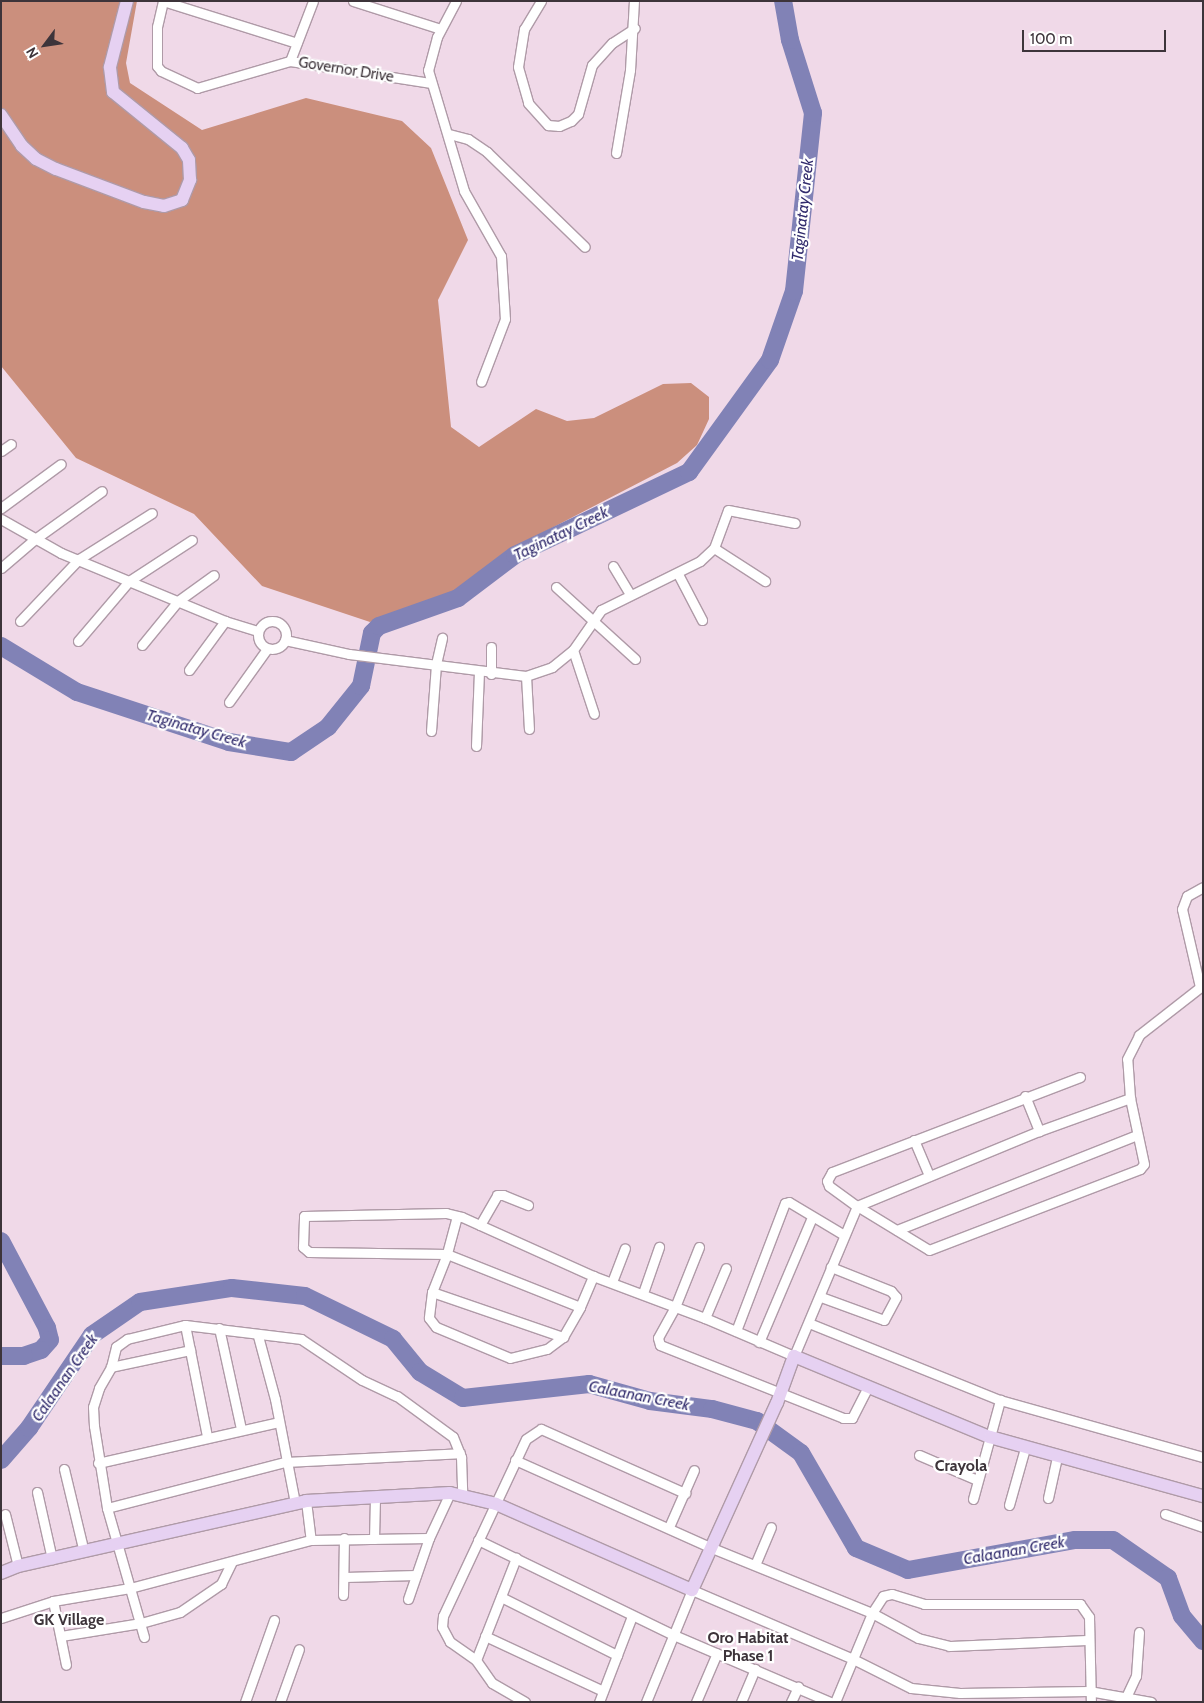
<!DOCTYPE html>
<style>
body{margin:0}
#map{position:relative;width:1204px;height:1703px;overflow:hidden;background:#f0d9e8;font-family:Cabin,sans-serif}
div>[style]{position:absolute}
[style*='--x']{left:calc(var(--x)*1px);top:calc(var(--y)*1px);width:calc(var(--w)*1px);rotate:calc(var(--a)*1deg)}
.forest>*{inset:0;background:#cb8f7d}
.river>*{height:18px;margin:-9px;padding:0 9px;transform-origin:9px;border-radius:9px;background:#8182b6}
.roads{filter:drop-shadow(1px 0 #af9aa7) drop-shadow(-1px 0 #af9aa7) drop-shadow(0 1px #af9aa7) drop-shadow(0 -1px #af9aa7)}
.street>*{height:9px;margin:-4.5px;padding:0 4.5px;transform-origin:4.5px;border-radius:4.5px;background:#fff}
.street>.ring{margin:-4.5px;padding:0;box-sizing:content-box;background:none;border:9px solid #fff;border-radius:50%}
.secondary>*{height:12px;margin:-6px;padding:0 6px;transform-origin:6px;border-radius:6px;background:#e6d1f2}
span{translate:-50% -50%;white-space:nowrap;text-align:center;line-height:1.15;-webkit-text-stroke:4.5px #fff;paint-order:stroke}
.street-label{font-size:15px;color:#3d343a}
.water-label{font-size:16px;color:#322c6d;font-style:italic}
.neighbourhood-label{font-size:16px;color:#3d343a;font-weight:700}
.frame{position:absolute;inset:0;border:2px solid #3d343a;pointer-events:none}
.north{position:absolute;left:20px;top:20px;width:50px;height:50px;-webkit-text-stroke:4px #fff;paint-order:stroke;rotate:239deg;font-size:14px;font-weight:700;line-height:20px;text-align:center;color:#3d343a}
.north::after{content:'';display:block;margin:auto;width:18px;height:22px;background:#3d343a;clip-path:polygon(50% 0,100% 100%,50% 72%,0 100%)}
.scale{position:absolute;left:1022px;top:30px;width:144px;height:22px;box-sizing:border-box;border:2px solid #3d343a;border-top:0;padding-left:6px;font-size:15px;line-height:18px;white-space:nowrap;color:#3d343a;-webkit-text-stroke:4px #fff;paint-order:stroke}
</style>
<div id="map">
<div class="forest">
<div style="clip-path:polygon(1px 1px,137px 1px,126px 63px,130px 83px,202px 130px,306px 98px,402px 121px,431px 148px,468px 240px,438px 300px,451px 427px,479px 447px,536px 409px,567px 421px,594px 418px,663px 384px,691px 383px,709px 397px,709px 419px,697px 445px,677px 463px,519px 545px,469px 583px,443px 596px,370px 622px,262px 586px,194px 514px,76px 458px,1px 366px)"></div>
</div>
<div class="river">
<div style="--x:1;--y:646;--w:89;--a:31.2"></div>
<div style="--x:77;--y:692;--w:160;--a:18.2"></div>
<div style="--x:229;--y:742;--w:63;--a:9.2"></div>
<div style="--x:291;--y:752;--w:45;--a:-34"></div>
<div style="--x:328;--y:727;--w:53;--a:-51.2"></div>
<div style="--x:361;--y:686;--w:54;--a:-78.3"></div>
<div style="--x:372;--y:633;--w:10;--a:-45"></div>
<div style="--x:379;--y:626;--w:84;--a:-19.5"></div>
<div style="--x:458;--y:598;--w:71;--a:-37"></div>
<div style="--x:515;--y:555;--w:193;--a:-25.5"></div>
<div style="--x:689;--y:472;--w:138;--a:-54.1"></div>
<div style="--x:770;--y:360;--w:73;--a:-70.8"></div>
<div style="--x:794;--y:291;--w:179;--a:-83.9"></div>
<div style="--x:813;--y:113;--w:77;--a:-107.5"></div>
<div style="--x:790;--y:40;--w:40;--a:-100"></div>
<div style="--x:1;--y:1241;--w:98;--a:62.1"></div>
<div style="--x:47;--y:1328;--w:12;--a:76"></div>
<div style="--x:50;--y:1340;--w:13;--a:132"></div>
<div style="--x:41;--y:1350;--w:18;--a:161"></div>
<div style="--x:24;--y:1356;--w:23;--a:180"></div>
<div style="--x:1;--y:1460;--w:43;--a:-48.8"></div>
<div style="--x:29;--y:1428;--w:112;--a:-55.9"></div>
<div style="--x:92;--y:1335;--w:58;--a:-34.5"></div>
<div style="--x:140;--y:1302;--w:93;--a:-8.7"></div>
<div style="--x:232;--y:1288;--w:73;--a:6.3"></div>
<div style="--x:305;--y:1296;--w:98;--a:26"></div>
<div style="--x:393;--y:1339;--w:43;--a:50.7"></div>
<div style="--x:420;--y:1372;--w:50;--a:31.2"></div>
<div style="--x:463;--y:1398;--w:127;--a:-6.3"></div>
<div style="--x:589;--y:1384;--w:63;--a:15.6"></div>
<div style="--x:650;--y:1401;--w:63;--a:7.4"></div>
<div style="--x:712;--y:1409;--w:47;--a:14.9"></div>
<div style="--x:757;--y:1421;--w:54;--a:36"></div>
<div style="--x:801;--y:1453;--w:110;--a:59.9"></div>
<div style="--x:856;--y:1548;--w:56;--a:22.9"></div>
<div style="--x:908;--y:1570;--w:170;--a:-10.2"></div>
<div style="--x:1075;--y:1540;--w:38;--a:0"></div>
<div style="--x:1113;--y:1540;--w:67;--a:34.6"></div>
<div style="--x:1168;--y:1578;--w:40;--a:69.8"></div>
<div style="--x:1182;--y:1616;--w:33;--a:50"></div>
</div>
<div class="roads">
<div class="street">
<div style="--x:163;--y:1;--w:27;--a:103"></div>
<div style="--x:157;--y:27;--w:39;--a:90"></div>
<div style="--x:157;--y:66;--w:6;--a:51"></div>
<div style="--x:161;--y:71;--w:40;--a:25"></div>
<div style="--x:197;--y:88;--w:97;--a:-16.2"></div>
<div style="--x:290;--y:61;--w:143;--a:8.9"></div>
<div style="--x:163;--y:1;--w:140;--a:17.4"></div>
<div style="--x:353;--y:1;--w:92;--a:17.7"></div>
<div style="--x:456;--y:1;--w:41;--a:117.8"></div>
<div style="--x:437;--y:37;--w:34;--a:105"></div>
<div style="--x:428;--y:70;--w:126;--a:73.4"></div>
<div style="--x:464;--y:191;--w:75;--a:60.4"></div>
<div style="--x:501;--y:256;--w:63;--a:86.4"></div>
<div style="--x:505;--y:319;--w:67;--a:110.9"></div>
<div style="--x:541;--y:1;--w:33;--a:121"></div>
<div style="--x:524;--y:29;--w:38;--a:99"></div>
<div style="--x:518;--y:67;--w:37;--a:74"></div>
<div style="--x:528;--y:103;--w:30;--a:48"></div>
<div style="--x:548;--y:125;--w:11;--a:5"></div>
<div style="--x:559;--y:126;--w:13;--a:-23"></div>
<div style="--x:571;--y:121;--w:10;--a:-45"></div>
<div style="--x:578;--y:114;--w:51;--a:-74.1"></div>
<div style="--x:592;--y:65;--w:30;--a:-48"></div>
<div style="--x:612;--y:43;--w:27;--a:-33"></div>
<div style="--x:290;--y:61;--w:64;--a:-69"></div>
<div style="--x:449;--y:134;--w:20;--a:15"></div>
<div style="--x:468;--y:139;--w:23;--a:34"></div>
<div style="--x:487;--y:152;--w:136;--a:44.1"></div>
<div style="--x:616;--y:153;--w:84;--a:-80.4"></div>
<div style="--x:630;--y:70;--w:69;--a:-86.7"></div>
<div style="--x:1;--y:451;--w:12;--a:-35"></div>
<div style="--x:1;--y:508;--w:74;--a:-36.3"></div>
<div style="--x:1;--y:519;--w:69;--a:29.5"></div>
<div style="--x:61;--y:553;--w:178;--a:22.5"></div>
<div style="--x:225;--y:621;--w:34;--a:17"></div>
<div style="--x:714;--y:548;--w:61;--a:32.9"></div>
<div style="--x:613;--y:566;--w:33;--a:59"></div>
<div style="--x:1;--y:568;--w:45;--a:-40.5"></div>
<div style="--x:35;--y:539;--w:82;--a:-35.6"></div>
<div style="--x:678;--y:574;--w:52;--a:62.4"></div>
<div style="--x:556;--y:587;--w:107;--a:42.3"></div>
<div class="ring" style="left:258px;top:621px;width:19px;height:19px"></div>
<div style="--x:20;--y:621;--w:86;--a:-46.4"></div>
<div style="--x:79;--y:559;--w:86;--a:-32.2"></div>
<div style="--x:285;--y:640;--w:66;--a:12.3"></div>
<div style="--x:349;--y:654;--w:178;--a:7.1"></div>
<div style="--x:526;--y:676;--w:28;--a:-19"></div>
<div style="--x:552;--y:667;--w:27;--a:-39"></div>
<div style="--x:573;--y:650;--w:49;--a:-55"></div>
<div style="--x:601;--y:610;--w:110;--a:-26.3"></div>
<div style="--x:700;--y:561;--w:19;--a:-43"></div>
<div style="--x:714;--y:548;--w:40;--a:-69.8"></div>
<div style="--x:728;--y:510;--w:68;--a:11"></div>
<div style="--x:78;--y:641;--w:79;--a:-49.6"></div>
<div style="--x:129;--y:581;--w:75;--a:-33.1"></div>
<div style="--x:142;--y:645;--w:57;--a:-50.7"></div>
<div style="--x:178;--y:601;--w:44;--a:-35.8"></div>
<div style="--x:491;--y:647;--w:27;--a:90"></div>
<div style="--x:573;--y:650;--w:67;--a:71.8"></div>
<div style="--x:189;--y:670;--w:61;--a:-53.7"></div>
<div style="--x:526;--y:676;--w:53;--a:86.8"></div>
<div style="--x:229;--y:702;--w:65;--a:-54.4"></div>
<div style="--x:431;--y:731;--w:67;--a:-85.7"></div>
<div style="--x:436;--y:664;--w:27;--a:-77"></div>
<div style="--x:476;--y:746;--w:74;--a:-87.7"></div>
<div style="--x:1200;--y:987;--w:80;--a:-103"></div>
<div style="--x:1182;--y:909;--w:14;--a:-69"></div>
<div style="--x:1187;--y:896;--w:18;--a:-29"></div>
<div style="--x:1080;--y:1077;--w:266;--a:159"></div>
<div style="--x:832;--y:1172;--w:10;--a:119"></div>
<div style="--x:827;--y:1181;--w:5;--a:68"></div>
<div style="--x:829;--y:1186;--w:34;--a:36"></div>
<div style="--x:857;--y:1206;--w:84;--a:31.4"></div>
<div style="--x:929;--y:1250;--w:226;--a:-21"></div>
<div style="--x:1140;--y:1169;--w:6;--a:-51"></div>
<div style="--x:1144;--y:1164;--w:67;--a:-102"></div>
<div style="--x:1130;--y:1098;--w:39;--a:-94"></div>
<div style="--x:1127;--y:1059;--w:27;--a:-63"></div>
<div style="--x:1139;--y:1035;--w:81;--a:-38"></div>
<div style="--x:1025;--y:1096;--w:38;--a:68"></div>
<div style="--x:914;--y:1140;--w:39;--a:67"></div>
<div style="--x:457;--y:1216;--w:39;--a:105"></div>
<div style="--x:447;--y:1254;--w:41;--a:111.5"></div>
<div style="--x:432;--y:1292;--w:26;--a:97"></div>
<div style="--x:429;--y:1318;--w:11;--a:52"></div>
<div style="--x:436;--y:1327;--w:80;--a:22.7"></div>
<div style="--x:510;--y:1358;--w:38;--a:-14"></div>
<div style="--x:547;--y:1349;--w:20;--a:-37"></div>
<div style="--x:563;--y:1337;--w:34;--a:-60"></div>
<div style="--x:580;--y:1307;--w:34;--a:-67"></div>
<div style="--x:480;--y:1225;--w:34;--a:-60"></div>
<div style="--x:497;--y:1195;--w:6;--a:0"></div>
<div style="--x:503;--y:1195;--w:27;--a:22"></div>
<div style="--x:897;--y:1230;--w:258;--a:-21.6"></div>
<div style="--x:699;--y:1247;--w:65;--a:111.8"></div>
<div style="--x:675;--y:1307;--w:35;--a:119"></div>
<div style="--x:658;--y:1338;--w:7;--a:74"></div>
<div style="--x:660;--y:1345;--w:197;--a:21.7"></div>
<div style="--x:843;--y:1418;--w:9;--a:0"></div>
<div style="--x:852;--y:1418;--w:36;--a:-63"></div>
<div style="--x:612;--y:1282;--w:36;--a:-69"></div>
<div style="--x:432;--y:1292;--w:139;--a:19"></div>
<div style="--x:643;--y:1293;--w:49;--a:-70.8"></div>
<div style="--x:821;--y:1297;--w:67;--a:20.1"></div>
<div style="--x:884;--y:1320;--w:26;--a:-62"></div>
<div style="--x:896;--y:1297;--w:8;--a:-130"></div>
<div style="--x:891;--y:1291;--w:65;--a:-158.2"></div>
<div style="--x:580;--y:1307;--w:143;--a:-158.3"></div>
<div style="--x:447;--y:1254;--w:138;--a:-179.2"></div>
<div style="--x:309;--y:1252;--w:8;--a:-140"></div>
<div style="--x:303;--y:1247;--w:31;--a:-88"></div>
<div style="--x:304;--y:1216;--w:142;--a:-1.2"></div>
<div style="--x:446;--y:1213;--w:16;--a:14"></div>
<div style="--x:462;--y:1217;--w:144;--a:24.2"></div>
<div style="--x:593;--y:1276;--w:120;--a:20.6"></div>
<div style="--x:705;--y:1318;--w:97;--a:23.1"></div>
<div style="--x:794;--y:1356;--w:163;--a:-67.2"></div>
<div style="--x:857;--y:1206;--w:197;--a:-22.4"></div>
<div style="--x:1039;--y:1131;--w:97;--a:-19.9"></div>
<div style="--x:705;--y:1318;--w:54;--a:-67.2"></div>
<div style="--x:809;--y:1323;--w:206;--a:22"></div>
<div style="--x:1000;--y:1400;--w:211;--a:15.7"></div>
<div style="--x:185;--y:1325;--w:113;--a:78.8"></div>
<div style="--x:219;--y:1328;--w:103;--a:77.7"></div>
<div style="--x:736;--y:1331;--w:137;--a:-69.1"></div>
<div style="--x:785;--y:1203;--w:4;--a:-14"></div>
<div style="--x:789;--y:1202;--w:64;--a:31"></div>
<div style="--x:258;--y:1336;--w:65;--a:74.9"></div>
<div style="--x:275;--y:1399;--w:106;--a:79.1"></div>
<div style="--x:759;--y:1342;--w:136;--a:-67"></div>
<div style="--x:111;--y:1367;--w:81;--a:-12.1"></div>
<div style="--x:919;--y:1455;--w:63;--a:23.3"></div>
<div style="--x:515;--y:1460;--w:216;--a:24.1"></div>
<div style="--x:712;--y:1548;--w:173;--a:22.1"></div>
<div style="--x:872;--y:1613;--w:52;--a:28.5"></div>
<div style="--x:918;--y:1638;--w:32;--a:14"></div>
<div style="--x:949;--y:1646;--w:139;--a:-2.5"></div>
<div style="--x:98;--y:1463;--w:185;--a:-12.8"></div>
<div style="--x:64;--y:1469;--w:85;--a:76.5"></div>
<div style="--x:37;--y:1492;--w:69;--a:77.4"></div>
<div style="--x:1048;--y:1498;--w:42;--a:-77.6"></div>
<div style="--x:973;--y:1499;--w:103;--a:-74.7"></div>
<div style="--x:306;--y:1501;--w:39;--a:83"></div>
<div style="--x:1009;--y:1505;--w:59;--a:-74.3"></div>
<div style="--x:107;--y:1508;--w:184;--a:-14.5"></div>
<div style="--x:285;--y:1462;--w:175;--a:-2.9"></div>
<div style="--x:5;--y:1514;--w:54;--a:76"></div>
<div style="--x:1165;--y:1514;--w:40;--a:18.9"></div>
<div style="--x:669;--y:1527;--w:62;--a:-66.3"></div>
<div style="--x:374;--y:1539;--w:40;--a:-88.6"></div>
<div style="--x:478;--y:1540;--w:220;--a:25.9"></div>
<div style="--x:676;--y:1636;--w:168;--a:23.2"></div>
<div style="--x:755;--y:1565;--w:41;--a:-67.2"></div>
<div style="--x:345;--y:1577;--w:71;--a:-1.6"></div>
<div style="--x:343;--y:1595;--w:57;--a:-89"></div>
<div style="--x:501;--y:1597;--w:130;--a:26.6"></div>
<div style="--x:408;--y:1599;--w:65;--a:-71"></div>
<div style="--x:429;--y:1538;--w:50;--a:-65"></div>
<div style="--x:53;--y:1601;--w:65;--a:78.5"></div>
<div style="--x:1;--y:1618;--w:55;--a:-18.1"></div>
<div style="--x:53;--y:1601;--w:78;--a:-9.6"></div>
<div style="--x:130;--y:1588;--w:187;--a:-14.9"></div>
<div style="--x:311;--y:1540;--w:118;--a:-1"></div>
<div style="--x:61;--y:1636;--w:81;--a:-9.2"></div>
<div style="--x:141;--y:1623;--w:41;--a:-15.8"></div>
<div style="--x:180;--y:1612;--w:50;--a:-34.3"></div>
<div style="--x:221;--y:1584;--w:25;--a:-64"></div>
<div style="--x:485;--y:1636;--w:130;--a:25"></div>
<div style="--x:144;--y:1637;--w:134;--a:-106"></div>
<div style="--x:107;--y:1508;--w:83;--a:-99"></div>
<div style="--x:94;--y:1426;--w:19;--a:-93"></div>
<div style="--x:93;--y:1407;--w:20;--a:-72"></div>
<div style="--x:99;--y:1388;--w:24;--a:-60"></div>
<div style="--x:111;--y:1367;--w:21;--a:-76"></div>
<div style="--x:116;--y:1347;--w:14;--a:-36"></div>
<div style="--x:127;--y:1339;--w:60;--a:-13.6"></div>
<div style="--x:185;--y:1325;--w:117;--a:6.9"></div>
<div style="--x:301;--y:1339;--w:73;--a:33.9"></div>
<div style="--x:362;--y:1380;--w:38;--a:25"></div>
<div style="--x:397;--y:1396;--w:69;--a:36.2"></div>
<div style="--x:453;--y:1437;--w:22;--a:68"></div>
<div style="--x:461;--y:1457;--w:37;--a:88"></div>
<div style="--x:476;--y:1660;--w:110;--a:-68.6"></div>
<div style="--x:1127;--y:1695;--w:21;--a:-65"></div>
<div style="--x:1136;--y:1676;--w:44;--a:-86.1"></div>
<div style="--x:245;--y:1702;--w:87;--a:-70.5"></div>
<div style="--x:280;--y:1702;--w:56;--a:-70.3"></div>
<div style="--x:525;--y:1702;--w:38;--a:-150"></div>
<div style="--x:492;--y:1683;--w:28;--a:-125"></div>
<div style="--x:476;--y:1660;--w:32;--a:-145"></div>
<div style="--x:450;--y:1642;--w:17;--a:-118"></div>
<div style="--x:442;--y:1627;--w:11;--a:-85"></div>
<div style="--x:443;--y:1616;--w:195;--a:-64.9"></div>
<div style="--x:526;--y:1439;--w:18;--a:-34"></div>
<div style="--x:541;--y:1429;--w:158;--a:24"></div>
<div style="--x:599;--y:1702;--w:92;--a:-69"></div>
<div style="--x:646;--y:1702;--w:121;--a:-67.7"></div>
<div style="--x:692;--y:1590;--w:175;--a:23.2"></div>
<div style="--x:853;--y:1659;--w:65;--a:26.6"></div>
<div style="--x:911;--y:1688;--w:49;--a:5.8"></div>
<div style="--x:960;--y:1693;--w:129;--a:-0.9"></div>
<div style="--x:1089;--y:1691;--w:63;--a:10.1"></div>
<div style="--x:696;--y:1702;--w:53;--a:-66.8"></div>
<div style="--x:741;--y:1702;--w:36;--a:-67"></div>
<div style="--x:791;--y:1702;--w:17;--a:-65"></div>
<div style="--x:835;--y:1702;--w:96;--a:-67.4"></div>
<div style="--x:872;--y:1613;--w:20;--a:-57"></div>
<div style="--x:883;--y:1596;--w:9;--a:-13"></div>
<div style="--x:892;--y:1594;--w:34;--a:17"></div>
<div style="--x:924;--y:1604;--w:156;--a:0"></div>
<div style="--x:1080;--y:1604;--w:16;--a:55"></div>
<div style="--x:1089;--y:1617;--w:85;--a:88.7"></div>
</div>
<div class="secondary">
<div style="--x:1;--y:115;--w:37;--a:56"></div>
<div style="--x:22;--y:146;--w:19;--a:43"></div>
<div style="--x:36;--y:159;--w:22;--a:27"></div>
<div style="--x:56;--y:169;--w:94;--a:20.6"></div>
<div style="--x:144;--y:202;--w:20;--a:11"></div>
<div style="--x:164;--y:206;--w:19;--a:-18"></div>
<div style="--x:182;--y:200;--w:22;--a:-68"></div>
<div style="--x:190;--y:180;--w:20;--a:-93"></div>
<div style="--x:189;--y:160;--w:14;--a:-120"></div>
<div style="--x:182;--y:148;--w:89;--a:-140.9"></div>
<div style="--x:113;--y:92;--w:25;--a:-97"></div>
<div style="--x:110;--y:67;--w:68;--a:-75.6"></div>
<div style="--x:1;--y:1573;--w:18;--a:-22"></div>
<div style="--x:18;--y:1566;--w:295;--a:-12.7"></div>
<div style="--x:306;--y:1501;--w:144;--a:-3.2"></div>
<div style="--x:450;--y:1493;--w:47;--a:13.4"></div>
<div style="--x:496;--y:1504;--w:214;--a:23.7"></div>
<div style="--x:692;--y:1590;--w:205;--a:-65.6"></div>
<div style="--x:777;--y:1403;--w:50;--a:-70.1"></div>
<div style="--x:794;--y:1356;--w:212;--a:22.5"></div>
<div style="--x:990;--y:1437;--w:221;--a:15.5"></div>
</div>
</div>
<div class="street-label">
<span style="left:346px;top:70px;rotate:9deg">Governor Drive</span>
</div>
<div class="water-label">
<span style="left:803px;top:210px;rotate:-84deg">Taginatay Creek</span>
<span style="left:561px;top:534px;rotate:-26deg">Taginatay Creek</span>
<span style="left:196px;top:729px;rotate:16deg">Taginatay Creek</span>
<span style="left:65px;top:1378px;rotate:-55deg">Calaanan Creek</span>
<span style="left:639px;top:1396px;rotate:11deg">Calaanan Creek</span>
<span style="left:1014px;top:1551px;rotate:-10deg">Calaanan Creek</span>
</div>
<div class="neighbourhood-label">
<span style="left:961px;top:1466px">Crayola</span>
<span style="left:69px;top:1620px">GK Village</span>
<span style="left:748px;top:1647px">Oro Habitat<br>Phase 1</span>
</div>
<div class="frame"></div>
<div class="north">N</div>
<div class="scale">100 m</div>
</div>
